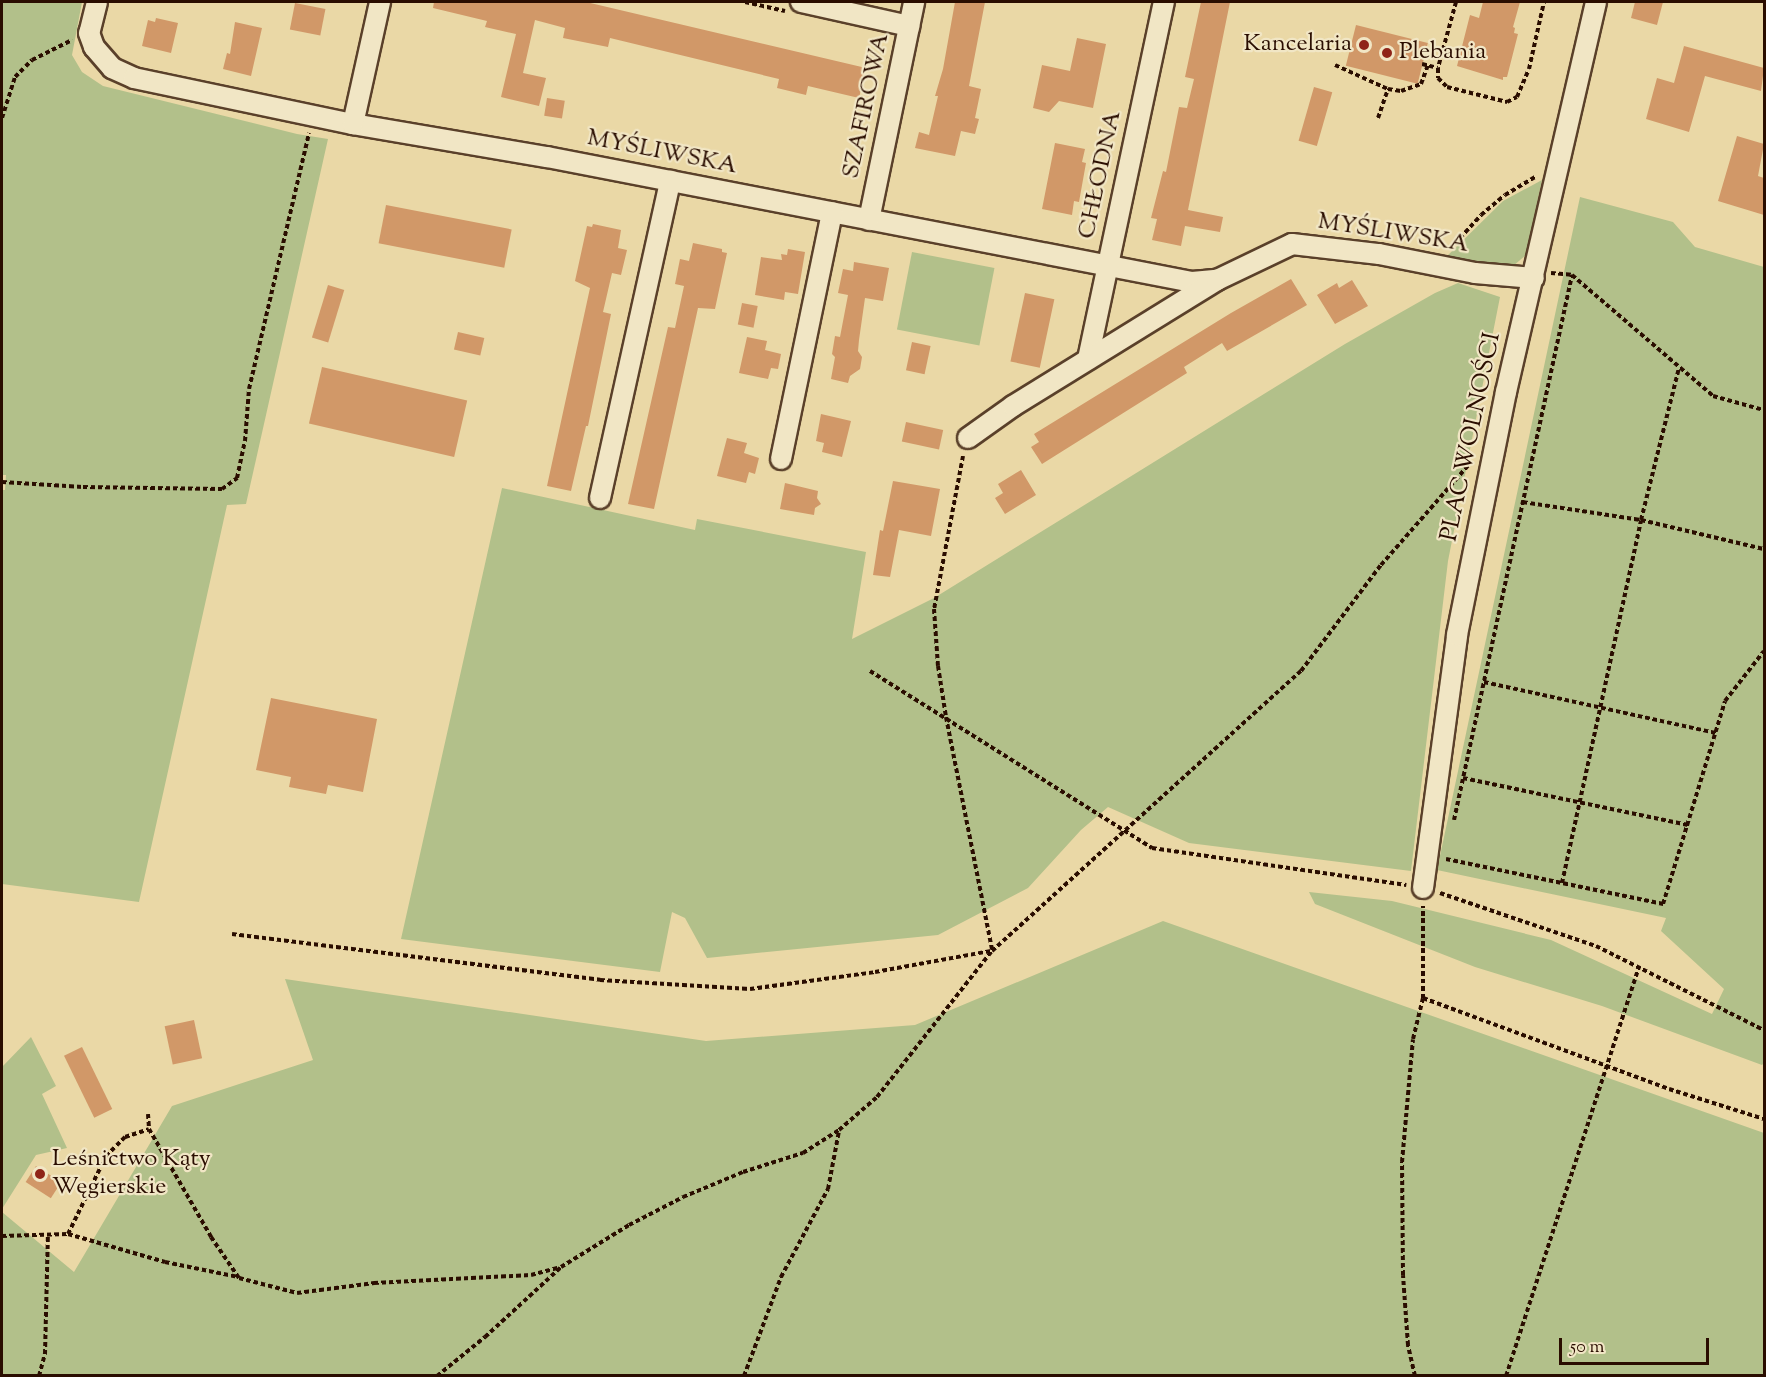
<!DOCTYPE html>
<meta charset="utf-8">
<style>
body{margin:0}
#map{position:relative;width:1766px;height:1377px;overflow:hidden;background:#ead8a6;font-family:"Sorts Mill Goudy",serif}
div>[style]{position:absolute}
[style*='--x']{left:calc(var(--x)*1px);top:calc(var(--y)*1px);width:calc(var(--w)*1px);rotate:calc(var(--a)*1deg)}
.green>*{inset:0;background:#b2c08a;transform-origin:0 0}
.building>*{inset:0;background:#d19868;transform-origin:0 0}
.path>*{height:4px;margin-top:-2px;transform-origin:0;background:repeating-linear-gradient(90deg,#2a0d00 0 4.5px,transparent 0 7.5px)}
.roads{filter:drop-shadow(2px 0 #5a402a) drop-shadow(-2px 0 #5a402a) drop-shadow(0 2px #5a402a) drop-shadow(0 -2px #5a402a)}
.minor>*{height:20px;margin:-10px;padding:0 10px;transform-origin:10px;border-radius:10px;background:#f1e6c5}
.dots>*{width:16px;height:16px;translate:-50% -50%;box-sizing:border-box;border:3px solid #f1e6c5;border-radius:50%}
span{translate:-50% -50%;white-space:nowrap;text-align:center;line-height:1.15;-webkit-text-stroke:4.5px #f1e6c5;paint-order:stroke}
.poi-label{font-size:24px;color:#2a0d00}
.right{translate:-100% -50%;text-align:right}
.left{translate:0 -50%;text-align:left}
.street-label{font-size:24px;color:#2a0d00}
.frame{position:absolute;inset:0;border:3px solid #2a0d00;pointer-events:none}
.scale{position:absolute;left:1559px;top:1338px;width:150px;height:27px;box-sizing:border-box;border:3px solid #2a0d00;border-top:0;padding-left:8px;font-size:18px;line-height:21px;white-space:nowrap;color:#2a0d00;-webkit-text-stroke:4px #f1e6c5;paint-order:stroke}
</style>
<div id="map">
<div class="green">
<div style="clip-path:polygon(2px 2px,82px 2px,72px 55px,82px 72px,103px 86px,297px 134px,328px 139px,246px 504px,227px 505px,139px 902px,2px 884px,2px 490px,5px 490px,6px 475px,2px 475px)"></div>
<div style="clip-path:polygon(1542px 180px,1526px 255px,1513px 266px,1505px 267px,1443px 260px,1503px 201px)"></div>
<div style="clip-path:polygon(1580px 197px,1673px 222px,1695px 247px,1764px 267px,1764px 1063px,1762px 1065px,1602px 1006px,1475px 967px,1315px 904px,1309px 892px,1392px 901px,1551px 940px,1712px 1014px,1724px 989px,1661px 931px,1666px 918px,1437px 870px)"></div>
<div style="left:912px;top:252px;width:84px;height:79px;rotate:11deg"></div>
<div style="clip-path:polygon(1458px 283px,1500px 297px,1448px 561px,1411px 871px,1189px 843px,1108px 807px,1081px 830px,1028px 888px,938px 935px,707px 958px,685px 918px,672px 912px,660px 972px,401px 939px,502px 488px,695px 530px,697px 519px,866px 552px,852px 639px,934px 598px,1345px 344px,1435px 293px)"></div>
<div style="clip-path:polygon(1163px 921px,1764px 1133px,1764px 1375px,2px 1375px,2px 1212px,74px 1272px,172px 1106px,313px 1060px,285px 979px,706px 1041px,915px 1025px)"></div>
<div style="clip-path:polygon(31px 1037px,56px 1086px,42px 1094px,67px 1148px,36px 1155px,2px 1209px,2px 1067px)"></div>
</div>
<div class="building">
<div style="clip-path:polygon(434px 2px,586px 2px,866px 68px,859px 98px,808px 86px,806px 95px,777px 88px,779px 79px,610px 38px,608px 47px,563px 38px,565px 28px,535px 20px,523px 73px,546px 78px,539px 106px,501px 97px,516px 34px,485px 27px,487px 21px,433px 8px)"></div>
<div style="clip-path:polygon(955px 2px,985px 2px,969px 86px,981px 89px,975px 118px,979px 119px,975px 134px,961px 131px,955px 156px,915px 148px,919px 132px,929px 135px,938px 96px,935px 96px,943px 69px)"></div>
<div style="clip-path:polygon(1201px 2px,1230px 2px,1188px 210px,1223px 217px,1220px 232px,1185px 226px,1181px 246px,1152px 240px,1157px 219px,1151px 218px,1163px 171px,1166px 172px,1179px 107px,1187px 108px,1194px 79px,1185px 77px)"></div>
<div style="clip-path:polygon(1483px 2px,1520px 2px,1513px 27px,1515px 28px,1514px 33px,1518px 34px,1507px 77px,1503px 77px,1503px 80px,1457px 66px,1470px 15px,1479px 18px)"></div>
<div style="clip-path:polygon(1635px 2px,1663px 2px,1657px 25px,1631px 18px)"></div>
<div style="left:295px;top:3px;width:31px;height:27px;rotate:11deg"></div>
<div style="clip-path:polygon(156px 18px,178px 23px,171px 53px,142px 46px,148px 20px,155px 22px)"></div>
<div style="clip-path:polygon(235px 22px,262px 28px,251px 76px,223px 69px,227px 53px,230px 54px)"></div>
<div style="left:1356px;top:25px;width:74px;height:42px;rotate:14deg"></div>
<div style="clip-path:polygon(1077px 38px,1106px 44px,1093px 108px,1059px 101px,1049px 112px,1033px 108px,1042px 65px,1070px 71px)"></div>
<div style="clip-path:polygon(1684px 46px,1764px 68px,1761px 91px,1705px 76px,1689px 132px,1646px 119px,1657px 78px,1674px 83px)"></div>
<div style="left:1314px;top:87px;width:19px;height:56px;rotate:16deg"></div>
<div style="left:547px;top:98px;width:18px;height:18px;rotate:9deg"></div>
<div style="clip-path:polygon(1737px 136px,1764px 144px,1758px 176px,1764px 178px,1764px 215px,1718px 201px)"></div>
<div style="clip-path:polygon(1055px 143px,1085px 149px,1082px 162px,1086px 163px,1079px 202px,1074px 201px,1072px 215px,1042px 209px)"></div>
<div style="left:386px;top:205px;width:128px;height:39px;rotate:11deg"></div>
<div style="clip-path:polygon(593px 224px,621px 230px,618px 248px,627px 250px,621px 275px,612px 273px,603px 312px,611px 314px,588px 426px,586px 426px,571px 491px,547px 486px,590px 288px,575px 281px,587px 226px,592px 227px)"></div>
<div style="clip-path:polygon(693px 243px,722px 249px,722px 252px,727px 253px,715px 309px,698px 308px,654px 509px,628px 504px,668px 327px,675px 328px,684px 286px,675px 284px,680px 259px,689px 261px)"></div>
<div style="clip-path:polygon(788px 249px,805px 252px,798px 294px,785px 292px,784px 300px,755px 295px,761px 257px,782px 260px,781px 254px,787px 255px)"></div>
<div style="clip-path:polygon(854px 262px,889px 268px,883px 301px,865px 298px,859px 340px,858px 351px,862px 357px,860px 369px,850px 376px,848px 383px,831px 379px,835px 357px,832px 354px,835px 336px,840px 337px,848px 295px,838px 293px,843px 269px,853px 271px)"></div>
<div style="clip-path:polygon(1291px 279px,1307px 305px,1227px 351px,1222px 343px,1184px 367px,1187px 373px,1042px 464px,1031px 447px,1039px 442px,1034px 434px,1231px 313px)"></div>
<div style="clip-path:polygon(1352px 280px,1368px 306px,1335px 324px,1317px 295px,1337px 283px,1339px 288px)"></div>
<div style="left:328px;top:285px;width:17px;height:55px;rotate:17deg"></div>
<div style="left:1025px;top:293px;width:30px;height:70px;rotate:12deg"></div>
<div style="left:742px;top:303px;width:16px;height:22px;rotate:11deg"></div>
<div style="left:458px;top:332px;width:27px;height:18px;rotate:13deg"></div>
<div style="clip-path:polygon(747px 337px,767px 341px,765px 350px,781px 354px,778px 369px,771px 368px,768px 379px,739px 373px)"></div>
<div style="left:912px;top:342px;width:19px;height:29px;rotate:12deg"></div>
<div style="left:322px;top:367px;width:149px;height:58px;rotate:13deg"></div>
<div style="clip-path:polygon(821px 414px,851px 421px,842px 457px,822px 452px,824px 443px,816px 441px)"></div>
<div style="left:906px;top:422px;width:38px;height:20px;rotate:12deg"></div>
<div style="clip-path:polygon(727px 438px,747px 443px,744px 453px,759px 458px,755px 474px,749px 472px,746px 483px,717px 476px)"></div>
<div style="clip-path:polygon(1021px 470px,1036px 495px,1005px 514px,995px 498px,1003px 493px,998px 484px)"></div>
<div style="clip-path:polygon(893px 481px,940px 489px,931px 536px,899px 530px,890px 577px,873px 575px,880px 530px,883px 531px)"></div>
<div style="clip-path:polygon(785px 483px,818px 491px,817px 498px,821px 504px,815px 508px,814px 515px,780px 509px)"></div>
<div style="clip-path:polygon(271px 698px,377px 719px,363px 792px,328px 785px,326px 794px,289px 787px,291px 777px,256px 770px)"></div>
<div style="left:194px;top:1020px;width:39px;height:30px;rotate:78deg"></div>
<div style="left:82px;top:1047px;width:69px;height:20px;rotate:64deg"></div>
<div style="left:36px;top:1166px;width:30px;height:19px;rotate:33deg"></div>
</div>
<div class="path">
<div style="--x:745;--y:2;--w:41;--a:12.7"></div>
<div style="--x:1456;--y:2;--w:68;--a:105.3"></div>
<div style="--x:1438;--y:68;--w:10;--a:90"></div>
<div style="--x:1438;--y:78;--w:13;--a:45"></div>
<div style="--x:1447;--y:87;--w:62;--a:14"></div>
<div style="--x:1507;--y:102;--w:11;--a:-27"></div>
<div style="--x:1517;--y:97;--w:30;--a:-67"></div>
<div style="--x:1529;--y:69;--w:69;--a:-77.4"></div>
<div style="--x:1422;--y:64;--w:16;--a:14"></div>
<div style="--x:1335;--y:65;--w:58;--a:24.4"></div>
<div style="--x:1388;--y:89;--w:13;--a:9"></div>
<div style="--x:1401;--y:91;--w:21;--a:-19"></div>
<div style="--x:1421;--y:84;--w:20;--a:-70"></div>
<div style="--x:2;--y:118;--w:43;--a:-72.4"></div>
<div style="--x:15;--y:77;--w:24;--a:-45"></div>
<div style="--x:32;--y:60;--w:45;--a:-26.6"></div>
<div style="--x:1378;--y:118;--w:31;--a:-71"></div>
<div style="--x:1450;--y:249;--w:46;--a:-47.6"></div>
<div style="--x:1481;--y:215;--w:31;--a:-40"></div>
<div style="--x:1505;--y:195;--w:35;--a:-31"></div>
<div style="--x:1551;--y:273;--w:21;--a:5"></div>
<div style="--x:1572;--y:275;--w:186;--a:40.6"></div>
<div style="--x:1713;--y:396;--w:53;--a:15.4"></div>
<div style="--x:963;--y:456;--w:156;--a:100.7"></div>
<div style="--x:934;--y:609;--w:57;--a:86"></div>
<div style="--x:938;--y:666;--w:52;--a:81.1"></div>
<div style="--x:946;--y:717;--w:237;--a:78.8"></div>
<div style="--x:2;--y:482;--w:81;--a:3.5"></div>
<div style="--x:83;--y:487;--w:139;--a:0.8"></div>
<div style="--x:222;--y:489;--w:19;--a:-36"></div>
<div style="--x:237;--y:478;--w:38;--a:-78"></div>
<div style="--x:245;--y:441;--w:52;--a:-85.6"></div>
<div style="--x:249;--y:389;--w:263;--a:-76.8"></div>
<div style="--x:1523;--y:502;--w:119;--a:8.7"></div>
<div style="--x:1641;--y:520;--w:126;--a:13.3"></div>
<div style="--x:870;--y:671;--w:333;--a:32.1"></div>
<div style="--x:1152;--y:848;--w:257;--a:8.3"></div>
<div style="--x:1484;--y:682;--w:238;--a:12.4"></div>
<div style="--x:1463;--y:778;--w:230;--a:11.8"></div>
<div style="--x:1454;--y:820;--w:558;--a:-77.78"></div>
<div style="--x:1446;--y:859;--w:222;--a:11.7"></div>
<div style="--x:1663;--y:904;--w:212;--a:-73"></div>
<div style="--x:1725;--y:701;--w:63;--a:-52"></div>
<div style="--x:1562;--y:883;--w:371;--a:-77.7"></div>
<div style="--x:1641;--y:520;--w:157;--a:-76"></div>
<div style="--x:1440;--y:893;--w:165;--a:18.8"></div>
<div style="--x:1596;--y:946;--w:188;--a:26.6"></div>
<div style="--x:232;--y:934;--w:371;--a:7.1"></div>
<div style="--x:600;--y:980;--w:150;--a:3.4"></div>
<div style="--x:750;--y:989;--w:126;--a:-7.7"></div>
<div style="--x:875;--y:972;--w:118;--a:-10.3"></div>
<div style="--x:1423;--y:998;--w:262;--a:20.3"></div>
<div style="--x:1669;--y:1089;--w:100;--a:17.5"></div>
<div style="--x:148;--y:1114;--w:15;--a:86"></div>
<div style="--x:149;--y:1129;--w:125;--a:60.1"></div>
<div style="--x:211;--y:1237;--w:50;--a:55.7"></div>
<div style="--x:239;--y:1278;--w:60;--a:14.5"></div>
<div style="--x:297;--y:1293;--w:78;--a:-7.4"></div>
<div style="--x:374;--y:1283;--w:157;--a:-2.9"></div>
<div style="--x:531;--y:1275;--w:30;--a:-15"></div>
<div style="--x:68;--y:1234;--w:87;--a:-64"></div>
<div style="--x:106;--y:1156;--w:27;--a:-45"></div>
<div style="--x:125;--y:1137;--w:25;--a:-18"></div>
<div style="--x:2;--y:1236;--w:66;--a:-1.7"></div>
<div style="--x:68;--y:1234;--w:101;--a:16.1"></div>
<div style="--x:165;--y:1262;--w:75;--a:11.6"></div>
<div style="--x:39;--y:1376;--w:23;--a:-75"></div>
<div style="--x:45;--y:1354;--w:120;--a:-88.6"></div>
<div style="--x:437;--y:1376;--w:62;--a:-39.1"></div>
<div style="--x:485;--y:1337;--w:103;--a:-42.6"></div>
<div style="--x:561;--y:1267;--w:80;--a:-31.7"></div>
<div style="--x:629;--y:1225;--w:61;--a:-27.4"></div>
<div style="--x:683;--y:1197;--w:65;--a:-22.6"></div>
<div style="--x:743;--y:1172;--w:63;--a:-17.6"></div>
<div style="--x:803;--y:1153;--w:43;--a:-32.6"></div>
<div style="--x:839;--y:1130;--w:50;--a:-41"></div>
<div style="--x:877;--y:1097;--w:186;--a:-51.8"></div>
<div style="--x:992;--y:951;--w:417;--a:-42.2"></div>
<div style="--x:1301;--y:671;--w:133;--a:-53"></div>
<div style="--x:1381;--y:565;--w:138;--a:-48.8"></div>
<div style="--x:744;--y:1376;--w:106;--a:-69.5"></div>
<div style="--x:781;--y:1277;--w:100;--a:-61.9"></div>
<div style="--x:828;--y:1189;--w:59;--a:-79.3"></div>
<div style="--x:1415;--y:1376;--w:32;--a:-103"></div>
<div style="--x:1408;--y:1345;--w:70;--a:-94.1"></div>
<div style="--x:1403;--y:1275;--w:113;--a:-90.5"></div>
<div style="--x:1402;--y:1162;--w:123;--a:-84.9"></div>
<div style="--x:1413;--y:1039;--w:42;--a:-76.3"></div>
<div style="--x:1423;--y:998;--w:92;--a:-90"></div>
<div style="--x:1506;--y:1376;--w:431;--a:-72"></div>
</div>
<div class="roads">
<div class="minor">
<div style="--x:97;--y:2;--w:32;--a:104"></div>
<div style="--x:89;--y:33;--w:15;--a:70"></div>
<div style="--x:94;--y:47;--w:28;--a:49"></div>
<div style="--x:112;--y:68;--w:24;--a:24"></div>
<div style="--x:134;--y:78;--w:224;--a:11.9"></div>
<div style="--x:353;--y:124;--w:197;--a:9.7"></div>
<div style="--x:547;--y:157;--w:657;--a:10.97"></div>
<div style="--x:1192;--y:282;--w:25;--a:-5"></div>
<div style="--x:801;--y:2;--w:111;--a:12.5"></div>
<div style="--x:353;--y:124;--w:125;--a:-77.5"></div>
<div style="--x:869;--y:220;--w:223;--a:-78.3"></div>
<div style="--x:1088;--y:359;--w:365;--a:-78"></div>
<div style="--x:968;--y:438;--w:55;--a:-35.4"></div>
<div style="--x:1013;--y:406;--w:240;--a:-31.7"></div>
<div style="--x:1217;--y:280;--w:83;--a:-25.6"></div>
<div style="--x:1292;--y:244;--w:88;--a:6.6"></div>
<div style="--x:1379;--y:254;--w:98;--a:11.2"></div>
<div style="--x:1475;--y:273;--w:59;--a:4.8"></div>
<div style="--x:781;--y:459;--w:252;--a:-78.3"></div>
<div style="--x:600;--y:498;--w:325;--a:-77.5"></div>
<div style="--x:1423;--y:888;--w:255;--a:-82.3"></div>
<div style="--x:1457;--y:635;--w:248;--a:-78.6"></div>
<div style="--x:1506;--y:392;--w:400;--a:-77"></div>
</div>
</div>
<div class="dots">
<div style="left:1364px;top:45px;background:#8f2418"></div>
<div style="left:1387px;top:53px;background:#8f2418"></div>
<div style="left:40px;top:1174px;background:#8f2418"></div>
</div>
<div class="poi-label">
<span class="right" style="left:1352px;top:45px">Kancelaria</span>
<span class="left" style="left:1399px;top:53px">Plebania</span>
<span class="left" style="left:52px;top:1174px">Leśnictwo Kąty<br>Węgierskie</span>
</div>
<div class="street-label">
<span style="left:867px;top:106px;rotate:-78deg">SZAFIROWA</span>
<span style="left:662px;top:153px;rotate:11deg">MYŚLIWSKA</span>
<span style="left:1101px;top:175px;rotate:-78deg">CHŁODNA</span>
<span style="left:1393px;top:234px;rotate:9deg">MYŚLIWSKA</span>
<span style="left:1472px;top:437px;rotate:-78deg">PLAC WOLNOŚCI</span>
</div>
<div class="frame"></div>
<div class="scale">50 m</div>
</div>
